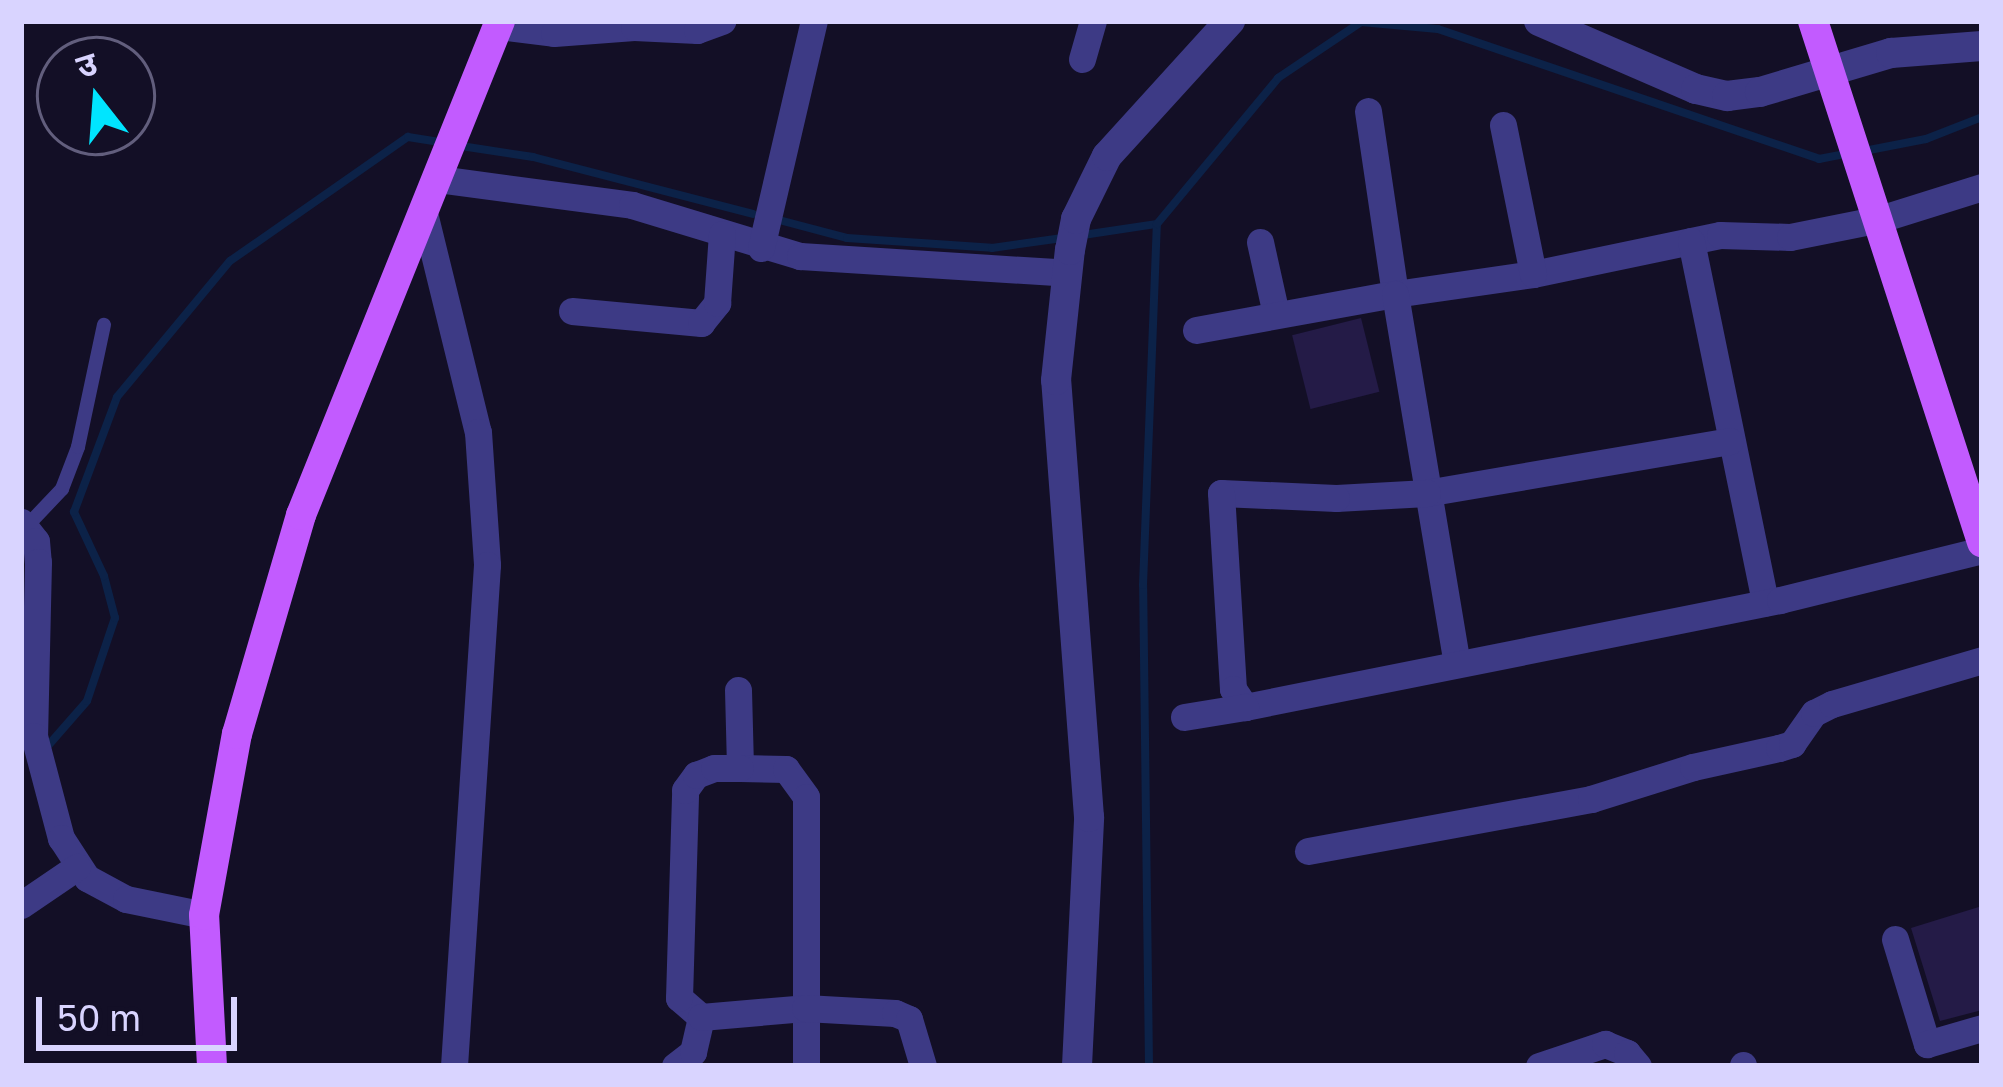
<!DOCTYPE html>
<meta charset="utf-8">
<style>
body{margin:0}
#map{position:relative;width:2003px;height:1087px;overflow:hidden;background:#130f26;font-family:"Golos Text","Noto Sans Devanagari",sans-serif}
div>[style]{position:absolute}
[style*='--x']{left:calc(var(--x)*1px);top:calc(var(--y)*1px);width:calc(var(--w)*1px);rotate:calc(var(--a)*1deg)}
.stream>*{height:8px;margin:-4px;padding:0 4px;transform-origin:4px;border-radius:4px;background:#0c2248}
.building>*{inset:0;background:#241b47;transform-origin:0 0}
.service>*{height:14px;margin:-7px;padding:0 7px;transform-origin:7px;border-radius:7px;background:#3d3a85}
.minor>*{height:27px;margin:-13.5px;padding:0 13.5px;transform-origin:13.5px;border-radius:13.5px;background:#3d3a85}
.tertiary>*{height:30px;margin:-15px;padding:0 15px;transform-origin:15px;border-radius:15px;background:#3d3a85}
.primary>*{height:30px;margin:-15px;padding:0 15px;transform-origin:15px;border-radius:15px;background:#c25bff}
span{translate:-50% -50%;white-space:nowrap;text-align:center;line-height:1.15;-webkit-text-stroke:9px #130f26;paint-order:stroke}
.frame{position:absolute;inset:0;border:24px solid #d9d4ff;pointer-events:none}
.north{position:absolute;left:36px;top:36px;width:120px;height:120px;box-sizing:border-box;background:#130f26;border:3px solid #625e7d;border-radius:50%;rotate:343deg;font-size:33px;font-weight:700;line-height:48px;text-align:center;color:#d9d4ff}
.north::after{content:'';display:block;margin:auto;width:42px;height:54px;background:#00e5ff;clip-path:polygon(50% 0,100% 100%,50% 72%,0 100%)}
.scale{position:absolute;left:36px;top:997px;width:201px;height:54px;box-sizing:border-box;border:6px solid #d9d4ff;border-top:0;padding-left:15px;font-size:36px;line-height:42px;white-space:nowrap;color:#d9d4ff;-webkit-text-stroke:9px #130f26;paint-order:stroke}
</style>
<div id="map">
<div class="stream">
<div style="--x:461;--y:146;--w:73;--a:8.7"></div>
<div style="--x:533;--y:157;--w:227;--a:14.5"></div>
<div style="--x:1864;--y:151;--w:63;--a:-11"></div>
<div style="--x:1926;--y:139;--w:60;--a:-21.4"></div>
<div style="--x:779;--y:220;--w:70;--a:14.8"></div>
<div style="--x:847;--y:238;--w:145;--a:3.9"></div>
<div style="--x:992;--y:248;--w:71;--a:-8.1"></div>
<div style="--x:1083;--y:235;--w:75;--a:-8.5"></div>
<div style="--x:46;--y:748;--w:62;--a:-48.9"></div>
<div style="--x:87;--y:701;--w:88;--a:-71.4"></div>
<div style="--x:115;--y:618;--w:43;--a:-104.7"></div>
<div style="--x:104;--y:576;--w:71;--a:-115.1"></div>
<div style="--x:74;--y:512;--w:123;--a:-69.5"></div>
<div style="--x:117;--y:397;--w:177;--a:-50.3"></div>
<div style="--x:230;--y:261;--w:217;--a:-34.9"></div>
<div style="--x:408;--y:137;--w:32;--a:9"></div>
<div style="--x:1149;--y:1066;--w:481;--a:-90.7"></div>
<div style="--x:1143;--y:585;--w:361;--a:-87.8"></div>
<div style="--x:1157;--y:224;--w:190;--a:-50.3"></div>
<div style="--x:1278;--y:78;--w:100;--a:-34"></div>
<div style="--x:1361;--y:22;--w:77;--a:5.2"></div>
<div style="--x:1438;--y:29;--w:403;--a:18.8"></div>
<div style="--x:1819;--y:159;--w:31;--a:-11"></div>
</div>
<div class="building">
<div style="left:1361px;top:318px;width:76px;height:71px;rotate:76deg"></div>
<div style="clip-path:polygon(1982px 906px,1982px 1010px,1940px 1021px,1911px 928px)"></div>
</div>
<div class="service">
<div style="--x:27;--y:526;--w:51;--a:-46.6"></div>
<div style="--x:62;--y:489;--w:45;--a:-69.1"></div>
<div style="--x:78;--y:447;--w:125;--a:-78"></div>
</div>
<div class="minor">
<div style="--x:498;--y:26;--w:56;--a:7.1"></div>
<div style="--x:554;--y:33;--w:80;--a:-4.3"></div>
<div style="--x:634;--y:27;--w:63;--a:2.7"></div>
<div style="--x:697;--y:30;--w:27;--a:-20"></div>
<div style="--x:1082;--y:59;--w:40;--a:-74"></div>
<div style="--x:1368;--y:111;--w:185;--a:81.6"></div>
<div style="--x:1395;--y:294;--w:139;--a:-8.2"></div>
<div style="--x:1533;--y:274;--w:191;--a:-11.8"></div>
<div style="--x:1720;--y:235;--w:70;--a:1.6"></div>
<div style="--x:1790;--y:237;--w:92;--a:-11.3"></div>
<div style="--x:1880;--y:219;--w:107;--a:-17.4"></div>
<div style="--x:1503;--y:125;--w:152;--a:78.6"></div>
<div style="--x:438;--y:179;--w:196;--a:7.6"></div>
<div style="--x:632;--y:205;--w:176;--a:16.9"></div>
<div style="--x:800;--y:256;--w:268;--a:3.6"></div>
<div style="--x:425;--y:217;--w:221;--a:76.2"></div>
<div style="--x:478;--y:432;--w:133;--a:86.1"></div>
<div style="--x:487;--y:565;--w:502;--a:93.77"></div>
<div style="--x:1691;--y:241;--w:369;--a:78.4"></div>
<div style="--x:1260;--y:242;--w:74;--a:77.5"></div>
<div style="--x:761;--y:248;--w:233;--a:-76.9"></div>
<div style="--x:572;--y:311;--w:130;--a:5.3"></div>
<div style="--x:701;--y:323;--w:26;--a:-51"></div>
<div style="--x:717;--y:303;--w:69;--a:-85.9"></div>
<div style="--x:1196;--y:330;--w:202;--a:-10.3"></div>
<div style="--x:1395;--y:294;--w:375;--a:80.5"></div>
<div style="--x:1730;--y:441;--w:307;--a:170.3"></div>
<div style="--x:1427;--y:493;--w:91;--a:176.9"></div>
<div style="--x:1336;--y:498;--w:115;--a:-177.5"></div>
<div style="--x:1221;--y:493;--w:196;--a:86.5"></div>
<div style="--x:1233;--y:689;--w:22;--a:56"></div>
<div style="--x:1245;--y:707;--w:546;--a:-11.31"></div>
<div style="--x:1780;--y:600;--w:208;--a:-13.9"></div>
<div style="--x:21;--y:522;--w:24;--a:52"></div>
<div style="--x:36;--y:541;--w:21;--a:85"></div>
<div style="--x:38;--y:562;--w:174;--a:91.3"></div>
<div style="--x:34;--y:736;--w:106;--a:75.2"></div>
<div style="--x:61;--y:838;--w:48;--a:57"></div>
<div style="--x:87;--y:878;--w:44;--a:28.3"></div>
<div style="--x:126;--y:899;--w:80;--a:11.6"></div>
<div style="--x:738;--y:690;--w:78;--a:88.5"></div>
<div style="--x:740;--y:768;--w:46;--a:1.2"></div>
<div style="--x:786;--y:769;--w:34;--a:54"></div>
<div style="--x:806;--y:797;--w:269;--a:90"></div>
<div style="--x:1184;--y:717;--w:62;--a:-9.3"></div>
<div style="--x:1308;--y:851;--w:288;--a:-10.4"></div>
<div style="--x:1591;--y:799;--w:107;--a:-17.4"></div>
<div style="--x:1693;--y:767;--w:88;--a:-12.5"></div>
<div style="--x:1779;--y:748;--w:14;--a:-17"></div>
<div style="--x:1792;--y:744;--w:38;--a:-55"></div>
<div style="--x:1814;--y:713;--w:20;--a:-27"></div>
<div style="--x:1832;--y:704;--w:156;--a:-16.3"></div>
<div style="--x:21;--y:905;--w:68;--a:-34.2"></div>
<div style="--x:1895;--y:939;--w:110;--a:73.1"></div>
<div style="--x:1927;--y:1044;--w:57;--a:-16.2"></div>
<div style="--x:701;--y:1017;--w:29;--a:-139"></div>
<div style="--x:679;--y:998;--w:208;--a:-88.3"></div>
<div style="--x:685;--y:790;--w:19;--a:-54"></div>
<div style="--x:696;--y:775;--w:19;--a:-21"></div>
<div style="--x:714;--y:768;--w:26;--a:0"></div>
<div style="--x:1743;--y:1065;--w:1;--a:90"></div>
<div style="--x:675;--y:1066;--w:23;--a:-38"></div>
<div style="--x:693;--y:1052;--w:36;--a:-77"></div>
<div style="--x:701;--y:1017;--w:104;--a:-4.9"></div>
<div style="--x:805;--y:1008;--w:90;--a:3.2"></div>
<div style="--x:895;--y:1013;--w:15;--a:23"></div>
<div style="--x:909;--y:1019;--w:49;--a:73.4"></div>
<div style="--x:1539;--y:1066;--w:70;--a:-18.4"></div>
<div style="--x:1605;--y:1044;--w:24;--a:22"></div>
<div style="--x:1627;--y:1053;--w:17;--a:50"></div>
</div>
<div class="tertiary">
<div style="--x:1539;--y:21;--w:171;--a:23.4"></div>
<div style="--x:1696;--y:89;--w:32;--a:13"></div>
<div style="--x:1727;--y:96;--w:33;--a:-7"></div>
<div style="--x:1760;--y:92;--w:137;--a:-16.6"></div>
<div style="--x:1891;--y:53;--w:91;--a:-4.4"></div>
<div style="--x:1077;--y:1066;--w:249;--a:-87.2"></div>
<div style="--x:1089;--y:817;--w:438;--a:-94.3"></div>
<div style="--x:1056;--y:380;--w:131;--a:-83.9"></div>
<div style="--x:1070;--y:250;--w:32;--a:-79"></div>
<div style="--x:1076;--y:219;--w:70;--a:-63.8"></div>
<div style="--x:1107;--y:156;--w:183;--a:-47.7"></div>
</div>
<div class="primary">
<div style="--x:1813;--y:21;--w:548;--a:72.03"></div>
<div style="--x:212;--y:1066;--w:151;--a:-93"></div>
<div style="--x:204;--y:915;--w:184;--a:-79.7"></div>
<div style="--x:237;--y:734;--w:228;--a:-73.7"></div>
<div style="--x:301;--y:515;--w:533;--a:-68.06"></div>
</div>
<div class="frame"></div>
<div class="north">उ</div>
<div class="scale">50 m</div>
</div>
